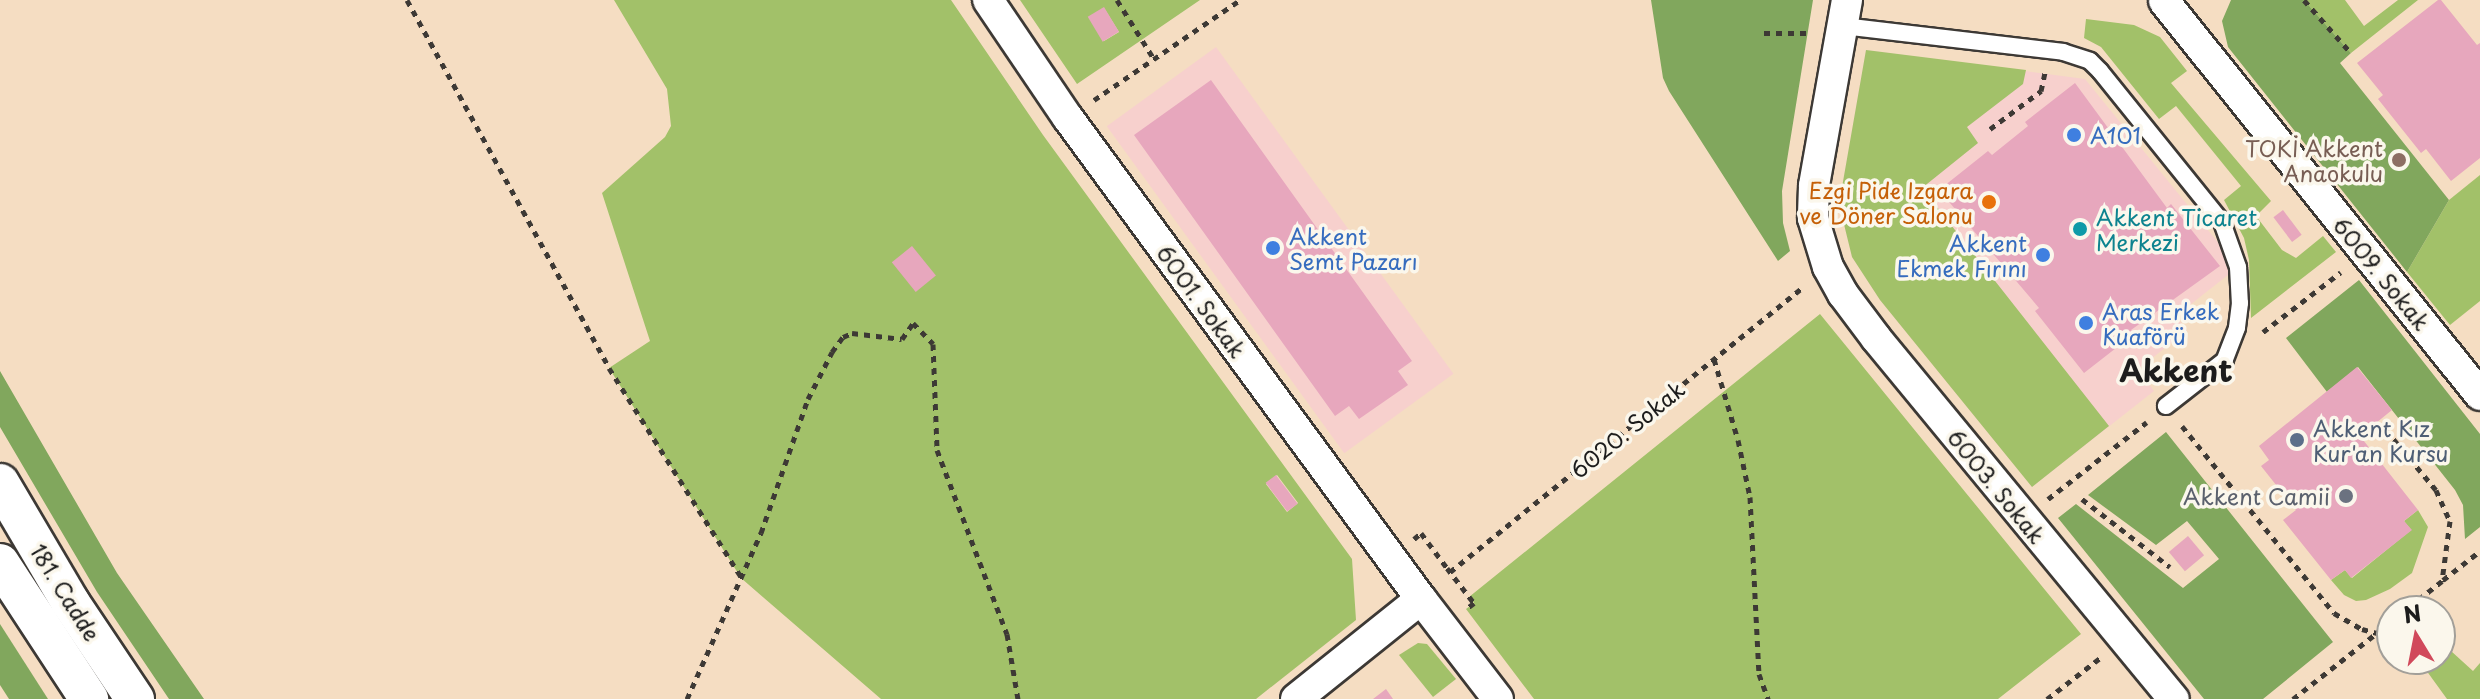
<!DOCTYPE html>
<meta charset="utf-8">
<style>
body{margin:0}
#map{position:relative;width:2480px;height:699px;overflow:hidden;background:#f5ddc2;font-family:"Playpen Sans",sans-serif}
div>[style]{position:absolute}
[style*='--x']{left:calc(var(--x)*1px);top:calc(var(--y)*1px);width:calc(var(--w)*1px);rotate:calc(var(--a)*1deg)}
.built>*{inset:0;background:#f7d0cd;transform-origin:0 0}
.green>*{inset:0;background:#a2c169}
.forest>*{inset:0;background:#81a75d}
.building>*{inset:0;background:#e7a7bd;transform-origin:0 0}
.path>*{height:5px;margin-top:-2.5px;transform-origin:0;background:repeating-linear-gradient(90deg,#3d3935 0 6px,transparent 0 12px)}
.roads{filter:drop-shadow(2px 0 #3d3935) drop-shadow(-2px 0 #3d3935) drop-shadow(0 2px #3d3935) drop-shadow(0 -2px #3d3935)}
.service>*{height:16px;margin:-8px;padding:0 8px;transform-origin:8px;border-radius:8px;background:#fff}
.minor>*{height:30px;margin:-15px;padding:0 15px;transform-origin:15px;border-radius:15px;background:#fff}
.tertiary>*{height:38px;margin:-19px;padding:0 19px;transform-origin:19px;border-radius:19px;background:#fff}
.dots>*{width:22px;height:22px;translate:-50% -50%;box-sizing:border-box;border:4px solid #fbf7ec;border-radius:50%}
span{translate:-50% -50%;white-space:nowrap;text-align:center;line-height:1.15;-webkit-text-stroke:7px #fbf7ec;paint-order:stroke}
.shop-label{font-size:22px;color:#366cbe}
.left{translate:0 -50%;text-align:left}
.right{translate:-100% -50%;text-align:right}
.education-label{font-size:22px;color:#785e54}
.food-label{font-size:22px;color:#c56008}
.culture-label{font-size:22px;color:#0d838f}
.street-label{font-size:22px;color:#1c1c1c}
.service-label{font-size:22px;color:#4e5e75}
.worship-label{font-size:22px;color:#5b616d}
.district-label{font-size:30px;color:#1c1c1c;font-weight:700}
.north{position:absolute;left:2376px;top:595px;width:80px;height:80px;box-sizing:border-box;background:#fbf7ec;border:2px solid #a29f99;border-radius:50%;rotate:350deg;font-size:22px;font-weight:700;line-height:32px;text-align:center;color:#1c1c1c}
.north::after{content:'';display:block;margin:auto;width:28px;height:36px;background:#d1495b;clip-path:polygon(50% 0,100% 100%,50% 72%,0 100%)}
</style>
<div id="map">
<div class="built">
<div style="left:1216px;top:47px;width:404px;height:135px;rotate:54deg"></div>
<div style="clip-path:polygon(1866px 50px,2085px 79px,2238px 267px,2176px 316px,2187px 331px,2138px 369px,2154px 391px,2032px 487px,1880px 300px,1852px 257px,1841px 212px,1841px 193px)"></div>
</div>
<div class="green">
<div style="clip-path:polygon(evenodd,614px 0,951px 0,1043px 135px,1352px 559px,1356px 620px,1256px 699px,881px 699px,741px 578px,609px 368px,650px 341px,602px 193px,665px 137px,671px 126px,667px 89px,614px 0,1277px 475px,1298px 503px,1287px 512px,1266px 484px,1277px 475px)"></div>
<div style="clip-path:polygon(evenodd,1020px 0,1200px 0,1077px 84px,1020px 0,1104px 8px,1119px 32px,1104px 41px,1089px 17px,1104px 8px)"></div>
<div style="clip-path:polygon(2304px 0,2345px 0,2364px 26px,2398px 0,2418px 0,2351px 53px)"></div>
<div style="clip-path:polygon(2086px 19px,2134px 25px,2160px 37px,2187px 71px,2171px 83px,2271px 201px,2256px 216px,2282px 250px,2296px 258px,2323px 236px,2336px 252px,2251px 318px,2249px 260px,2244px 238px,2224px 200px,2241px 186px,2176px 106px,2159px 119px,2101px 47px,2084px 38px)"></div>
<div style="clip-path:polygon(1866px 50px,2026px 70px,2023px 84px,1967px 127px,1978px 143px,1922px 188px,2109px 426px,2032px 487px,1880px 300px,1852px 257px,1841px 212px,1841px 193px)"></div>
<div style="clip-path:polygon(2480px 175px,2480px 301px,2450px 325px,2407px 272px,2449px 200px)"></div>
<div style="clip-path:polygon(1820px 314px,2081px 634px,1998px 699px,1534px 699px,1466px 609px,1474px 603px,1469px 597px)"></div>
<div style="clip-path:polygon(2418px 510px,2428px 527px,2412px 573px,2390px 589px,2366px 600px,2356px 601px,2344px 595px,2331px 580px,2345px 570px,2352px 578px,2411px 530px,2404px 521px)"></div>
<div style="clip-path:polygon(2440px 641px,2473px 671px,2480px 663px,2480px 699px,2447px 699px,2418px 659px,2440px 659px)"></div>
<div style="clip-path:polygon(1418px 643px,1427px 644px,1456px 679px,1433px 697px,1399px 655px)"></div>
</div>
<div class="forest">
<div style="clip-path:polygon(1651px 0,1813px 0,1782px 191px,1783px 223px,1790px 251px,1778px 261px,1669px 91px,1663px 78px)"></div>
<div style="clip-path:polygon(2231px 0,2304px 0,2351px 53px,2340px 63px,2449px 200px,2407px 272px,2228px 47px,2222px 21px)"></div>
<div style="clip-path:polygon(2359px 280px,2480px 434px,2480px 527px,2465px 539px,2463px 505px,2455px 490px,2358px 367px,2327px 392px,2286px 338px)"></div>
<div style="clip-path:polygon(0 371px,117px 573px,204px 699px,169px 699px,97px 592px,0 427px)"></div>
<div style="clip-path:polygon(2166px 432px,2333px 642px,2263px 699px,2204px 699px,2058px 518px,2076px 504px,2183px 588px,2219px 559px,2187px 521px,2156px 545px,2088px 495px)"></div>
<div style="clip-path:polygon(0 624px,48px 699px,9px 699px,0 685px)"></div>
</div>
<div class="building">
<div style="clip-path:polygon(2438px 0,2441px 0,2477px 45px,2480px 43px,2480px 158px,2451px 181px,2426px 149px,2421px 153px,2378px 99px,2383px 95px,2357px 63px)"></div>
<div style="left:1104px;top:7px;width:29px;height:19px;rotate:59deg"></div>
<div style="clip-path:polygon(1211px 80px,1412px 361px,1398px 371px,1408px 385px,1359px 419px,1349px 406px,1335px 416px,1134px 135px)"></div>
<div style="clip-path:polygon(2075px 83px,2167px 208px,2171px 204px,2220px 266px,2131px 330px,2134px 334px,2084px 373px,2035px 311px,2039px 308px,1939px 190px,1988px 151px,1992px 155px,2028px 126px,2025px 122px)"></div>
<div style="left:2283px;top:210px;width:31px;height:12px;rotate:53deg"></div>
<div style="left:912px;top:246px;width:38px;height:26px;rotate:51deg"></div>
<div style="clip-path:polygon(2357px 367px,2392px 410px,2360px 436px,2418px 510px,2404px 521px,2412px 530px,2351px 578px,2345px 570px,2331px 580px,2283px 520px,2296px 510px,2261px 466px,2269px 460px,2259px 446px)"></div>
<div style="left:1276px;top:475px;width:36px;height:13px;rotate:53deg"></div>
<div style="left:2188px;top:536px;width:25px;height:25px;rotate:50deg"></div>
<div style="clip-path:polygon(1386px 689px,1393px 699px,1373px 699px)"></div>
</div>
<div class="path">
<div style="--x:407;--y:0;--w:420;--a:61.2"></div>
<div style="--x:609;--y:368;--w:247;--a:57.7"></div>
<div style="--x:1117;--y:0;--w:70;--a:57.9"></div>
<div style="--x:2304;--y:0;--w:71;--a:48.4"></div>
<div style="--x:1764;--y:33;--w:44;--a:0"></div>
<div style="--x:1094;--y:100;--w:177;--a:-34.4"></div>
<div style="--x:1990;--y:129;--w:64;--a:-36.7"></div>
<div style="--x:2041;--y:91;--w:19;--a:-78"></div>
<div style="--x:2263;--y:332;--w:98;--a:-37.6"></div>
<div style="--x:1714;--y:359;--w:84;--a:73.5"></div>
<div style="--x:1738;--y:440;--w:58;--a:78.1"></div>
<div style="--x:1750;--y:497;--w:177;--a:87.1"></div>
<div style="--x:1759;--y:674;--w:27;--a:70"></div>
<div style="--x:2182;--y:426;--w:241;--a:50.9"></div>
<div style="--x:2334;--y:613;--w:32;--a:30"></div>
<div style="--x:2362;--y:629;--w:16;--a:15"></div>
<div style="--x:2377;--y:633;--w:19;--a:-39"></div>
<div style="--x:2386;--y:430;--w:78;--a:50.2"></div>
<div style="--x:2436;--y:490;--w:34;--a:66"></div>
<div style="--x:2450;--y:521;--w:61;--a:97.6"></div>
<div style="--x:2442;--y:581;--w:48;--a:141.7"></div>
<div style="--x:2048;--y:499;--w:125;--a:-37.9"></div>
<div style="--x:2082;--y:499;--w:111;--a:37.7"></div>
<div style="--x:1414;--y:539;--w:9;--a:-41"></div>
<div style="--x:1421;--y:533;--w:44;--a:53.4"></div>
<div style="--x:1447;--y:568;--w:44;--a:52.4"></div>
<div style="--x:1474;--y:603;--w:10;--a:143"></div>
<div style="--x:1450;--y:572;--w:455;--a:-38.9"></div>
<div style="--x:2443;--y:580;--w:47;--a:-38.1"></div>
<div style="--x:687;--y:699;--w:182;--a:-66"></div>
<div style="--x:761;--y:533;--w:142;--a:-70.7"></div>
<div style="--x:808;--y:399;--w:53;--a:-62.9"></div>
<div style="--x:832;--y:352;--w:19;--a:-54"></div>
<div style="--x:843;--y:337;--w:10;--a:-24"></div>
<div style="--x:852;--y:333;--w:50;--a:6.8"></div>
<div style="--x:902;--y:339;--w:19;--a:-55"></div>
<div style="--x:913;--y:323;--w:29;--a:46"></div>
<div style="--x:933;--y:344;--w:106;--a:87.8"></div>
<div style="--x:937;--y:450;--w:197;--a:69.2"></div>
<div style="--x:1007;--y:634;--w:66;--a:80.4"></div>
<div style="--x:2047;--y:699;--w:67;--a:-37.7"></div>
<div style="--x:2293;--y:699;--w:107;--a:-38.2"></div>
</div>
<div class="roads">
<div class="service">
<div style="--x:1843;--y:26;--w:222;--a:6.7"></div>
<div style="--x:2063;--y:52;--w:28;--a:18"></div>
<div style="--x:2090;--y:61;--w:14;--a:45"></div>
<div style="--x:2100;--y:71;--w:194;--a:51.1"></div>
<div style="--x:2222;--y:222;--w:48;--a:70.4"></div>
<div style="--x:2238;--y:267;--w:36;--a:87"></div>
<div style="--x:2240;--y:303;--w:25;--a:97"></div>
<div style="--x:2237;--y:328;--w:34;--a:111"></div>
<div style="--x:2225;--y:360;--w:75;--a:142.1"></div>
</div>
<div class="minor">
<div style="--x:988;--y:0;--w:143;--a:55.9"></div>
<div style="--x:1068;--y:118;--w:597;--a:53.73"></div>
<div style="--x:1421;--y:599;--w:126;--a:52.4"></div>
<div style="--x:1847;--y:0;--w:189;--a:100.1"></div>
<div style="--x:1814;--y:186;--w:32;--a:92"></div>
<div style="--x:1813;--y:218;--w:51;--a:73"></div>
<div style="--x:1828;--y:267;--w:31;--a:61"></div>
<div style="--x:1843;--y:294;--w:55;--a:53.1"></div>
<div style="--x:1876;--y:338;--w:468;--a:50.5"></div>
<div style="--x:2164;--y:1;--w:505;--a:51.27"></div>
<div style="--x:1296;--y:699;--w:160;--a:-38.7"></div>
</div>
<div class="tertiary">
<div style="--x:0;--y:483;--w:138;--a:59.5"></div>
<div style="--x:70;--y:602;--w:117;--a:56.2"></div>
<div style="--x:0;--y:563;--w:163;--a:56.8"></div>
</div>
</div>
<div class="dots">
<div style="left:2074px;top:135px;background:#3f7fe0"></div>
<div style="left:2399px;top:160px;background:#8d6e63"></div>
<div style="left:1989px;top:202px;background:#e8710a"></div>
<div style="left:2080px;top:229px;background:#0f9aa8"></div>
<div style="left:1273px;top:248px;background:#3f7fe0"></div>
<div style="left:2043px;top:255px;background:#3f7fe0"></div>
<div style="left:2086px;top:323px;background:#3f7fe0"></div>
<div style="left:2297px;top:440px;background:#5c6f8a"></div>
<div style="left:2346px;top:496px;background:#6b7280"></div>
</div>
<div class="shop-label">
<span class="left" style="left:2090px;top:135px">A101</span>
<span class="left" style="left:1289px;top:248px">Akkent<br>Semt Pazarı</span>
<span class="right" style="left:2027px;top:255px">Akkent<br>Ekmek Fırını</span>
<span class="left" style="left:2102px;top:323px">Aras Erkek<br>Kuaförü</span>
</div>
<div class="education-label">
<span class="right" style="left:2383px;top:160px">TOKİ Akkent<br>Anaokulu</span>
</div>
<div class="food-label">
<span class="right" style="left:1973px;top:202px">Ezgi Pide Izgara<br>ve Döner Salonu</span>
</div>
<div class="culture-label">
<span class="left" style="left:2096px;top:229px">Akkent Ticaret<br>Merkezi</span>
</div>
<div class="street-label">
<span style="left:2382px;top:273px;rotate:51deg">6009. Sokak</span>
<span style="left:1202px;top:301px;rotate:54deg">6001. Sokak</span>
<span style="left:1627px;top:429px;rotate:-39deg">6020. Sokak</span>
<span style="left:1997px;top:486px;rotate:51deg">6003. Sokak</span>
<span style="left:66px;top:592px;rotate:58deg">181. Cadde</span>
</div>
<div class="service-label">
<span class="left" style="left:2313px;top:440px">Akkent Kız<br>Kur'an Kursu</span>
</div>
<div class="worship-label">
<span class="right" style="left:2330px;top:496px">Akkent Camii</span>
</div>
<div class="district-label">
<span style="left:2176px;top:370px">Akkent</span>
</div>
<div class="north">N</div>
</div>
